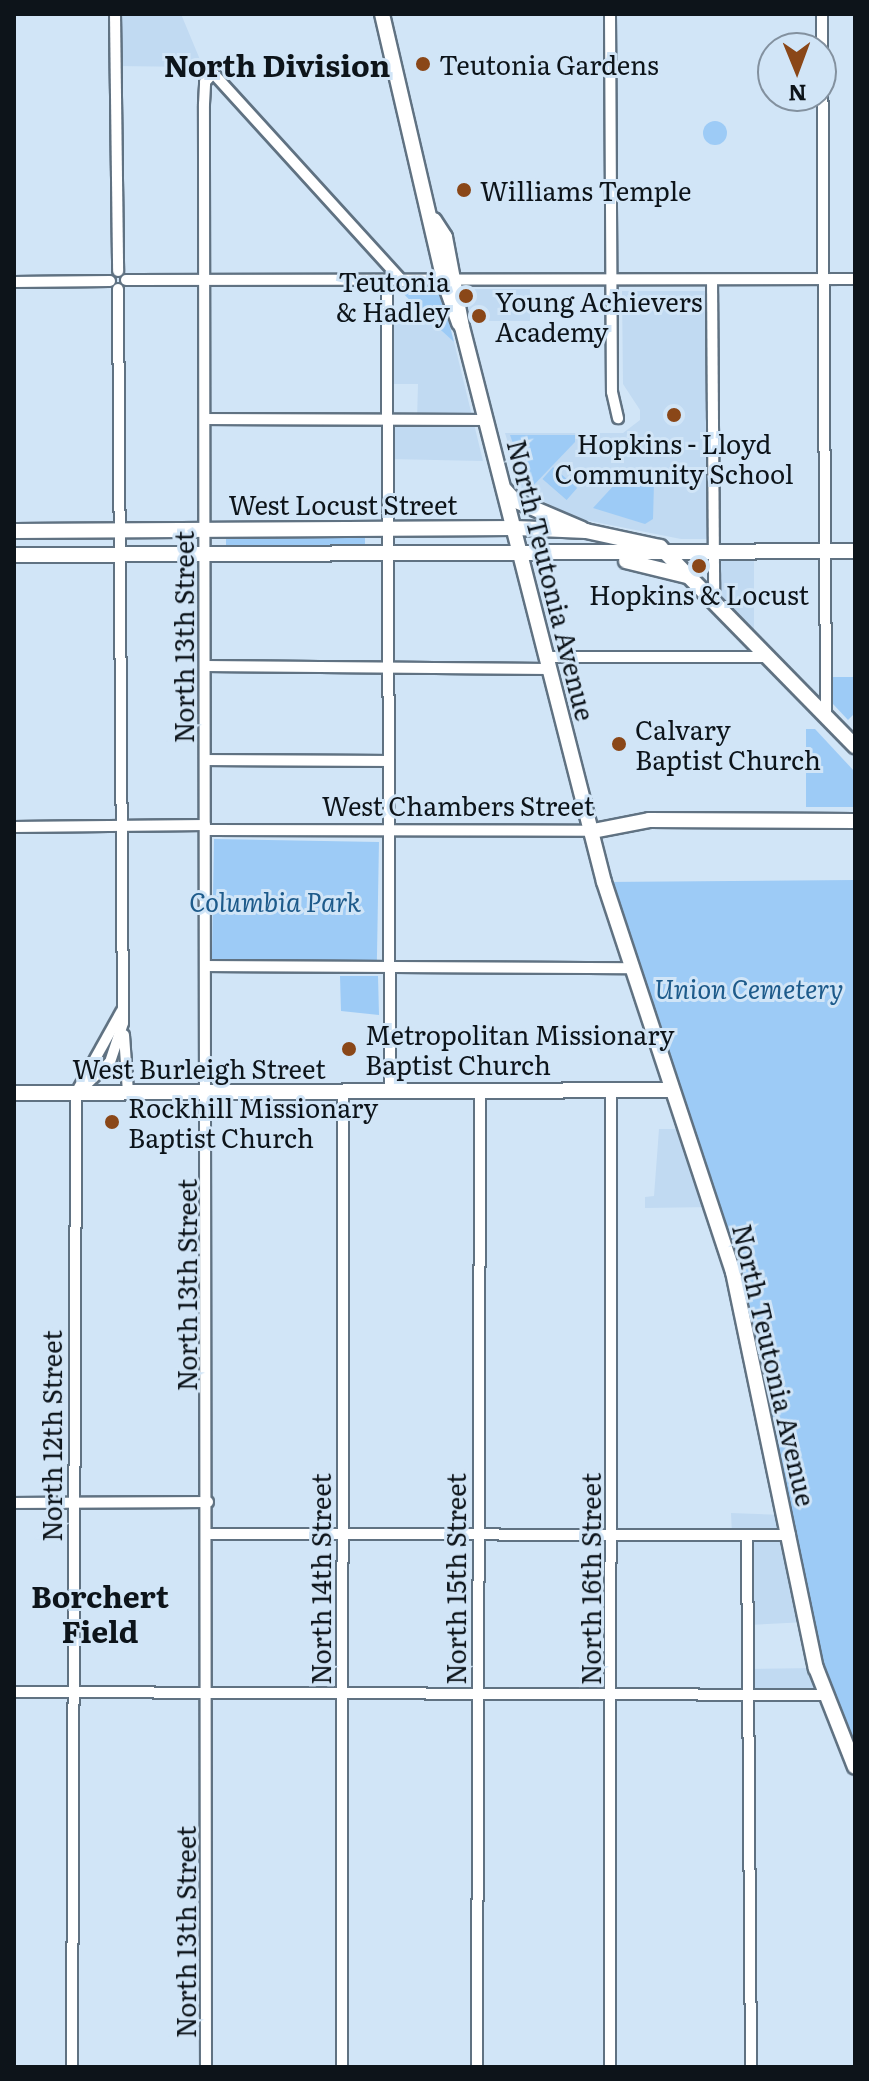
<!DOCTYPE html>
<style>
body{margin:0}
#map{position:relative;width:869px;height:2081px;overflow:hidden;background:#d1e5f7;font-family:Literata,serif}
div>[style]{position:absolute}
[style*='--x']{left:calc(var(--x)*1px);top:calc(var(--y)*1px);width:calc(var(--w)*1px);rotate:calc(var(--a)*1deg)}
.built>*{inset:0;background:#c1daf2;transform-origin:0 0}
.green>*{inset:0;background:#9dcbf6;transform-origin:0 0}
.round{border-radius:50%}
.roads{filter:drop-shadow(2px 0 #607282) drop-shadow(-2px 0 #607282) drop-shadow(0 2px #607282) drop-shadow(0 -2px #607282)}
.street>*{height:10px;margin:-5px;padding:0 5px;transform-origin:5px;border-radius:5px;background:#fff}
.secondary>*{height:14px;margin:-7px;padding:0 7px;transform-origin:7px;border-radius:7px;background:#fff}
.dots>*{width:22px;height:22px;translate:-50% -50%;box-sizing:border-box;border:4px solid #d1e5f7;border-radius:50%}
span{translate:-50% -50%;white-space:nowrap;text-align:center;line-height:1.15;-webkit-text-stroke:6px #d1e5f7;paint-order:stroke}
.poi-label{font-size:26px;color:#0d141a}
.left{translate:0 -50%;text-align:left}
.right{translate:-100% -50%;text-align:right}
.street-label{font-size:26px;color:#0d141a}
.park-label{font-size:26px;color:#1e5b8b;font-style:italic}
.quarter-label{font-size:30px;color:#0d141a;font-weight:700}
.frame{position:absolute;inset:0;border:16px solid #0d141a;pointer-events:none}
.north{position:absolute;left:757px;top:32px;width:80px;height:80px;box-sizing:border-box;background:#d1e5f7;border:2px solid #83919f;border-radius:50%;rotate:179deg;font-size:22px;font-weight:700;line-height:32px;text-align:center;color:#0d141a}
.north::after{content:'';display:block;margin:auto;width:28px;height:36px;background:#8a4718;clip-path:polygon(50% 0,100% 100%,50% 72%,0 100%)}
</style>
<div id="map">
<div class="built">
<div style="clip-path:polygon(115px 14px,181px 14px,201px 62px,213px 73px,205px 82px,197px 67px,115px 66px)"></div>
<div style="left:466px;top:289px;width:64px;height:32px"></div>
<div style="clip-path:polygon(622px 291px,706px 291px,710px 539px,681px 539px,580px 519px,522px 491px,505px 433px,623px 433px,640px 420px,640px 410px,623px 384px)"></div>
<div style="clip-path:polygon(423px 314px,454px 342px,483px 461px,388px 459px,388px 421px,417px 420px,418px 384px,387px 384px,388px 315px)"></div>
<div style="clip-path:polygon(713px 551px,754px 551px,754px 640px,714px 598px)"></div>
<div style="clip-path:polygon(659px 1129px,685px 1129px,713px 1207px,645px 1208px,645px 1197px,654px 1196px)"></div>
<div style="clip-path:polygon(731px 1513px,785px 1515px,807px 1622px,748px 1625px,747px 1535px,732px 1535px)"></div>
<div style="clip-path:polygon(816px 1668px,825px 1695px,749px 1697px,748px 1669px)"></div>
</div>
<div class="green">
<div class="round" style="left:703px;top:121px;width:24px;height:24px"></div>
<div style="clip-path:polygon(400px 290px,441px 291px,454px 342px,423px 314px)"></div>
<div style="clip-path:polygon(510px 435px,575px 435px,575px 442px,529px 490px)"></div>
<div style="left:553px;top:467px;width:32px;height:16px;rotate:41deg"></div>
<div style="clip-path:polygon(616px 483px,654px 483px,653px 519px,645px 524px,593px 508px)"></div>
<div style="left:226px;top:537px;width:139px;height:13px"></div>
<div style="clip-path:polygon(833px 677px,855px 677px,855px 713px,848px 720px,833px 704px)"></div>
<div style="clip-path:polygon(806px 729px,815px 729px,855px 772px,855px 807px,806px 807px)"></div>
<div style="left:214px;top:839px;width:165px;height:121px;rotate:1deg"></div>
<div style="clip-path:polygon(855px 880px,855px 1767px,825px 1695px,747px 1329px,604px 882px)"></div>
<div style="clip-path:polygon(340px 976px,378px 976px,379px 1015px,341px 1011px)"></div>
</div>
<div class="roads">
<div class="street">
<div style="--x:115;--y:14;--w:257;--a:89.3"></div>
<div style="--x:610;--y:14;--w:378;--a:89.7"></div>
<div style="--x:612;--y:392;--w:27;--a:77"></div>
<div style="--x:822;--y:14;--w:702;--a:89.67"></div>
<div style="--x:126;--y:280;--w:729;--a:-0.08"></div>
<div style="--x:712;--y:280;--w:318;--a:89.6"></div>
<div style="--x:14;--y:282;--w:96;--a:-0.6"></div>
<div style="--x:387;--y:282;--w:810;--a:89.79"></div>
<div style="--x:205;--y:419;--w:280;--a:0.2"></div>
<div style="--x:545;--y:657;--w:223;--a:0"></div>
<div style="--x:205;--y:666;--w:344;--a:0.5"></div>
<div style="--x:206;--y:760;--w:182;--a:0.3"></div>
<div style="--x:14;--y:827;--w:191;--a:-0.6"></div>
<div style="--x:205;--y:830;--w:388;--a:0.1"></div>
<div style="--x:207;--y:966;--w:423;--a:0.3"></div>
<div style="--x:124;--y:1035;--w:57;--a:86"></div>
<div style="--x:78;--y:1092;--w:44;--a:-43.2"></div>
<div style="--x:110;--y:1062;--w:41;--a:-71.6"></div>
<div style="--x:123;--y:1023;--w:734;--a:-90.39"></div>
<div style="--x:14;--y:1503;--w:194;--a:-0.3"></div>
<div style="--x:208;--y:1534;--w:582;--a:0.1"></div>
<div style="--x:747;--y:1535;--w:532;--a:89.57"></div>
<div style="--x:14;--y:1692;--w:811;--a:0.21"></div>
<div style="--x:72;--y:2067;--w:974;--a:-89.76"></div>
<div style="--x:76;--y:1093;--w:93;--a:-60.9"></div>
<div style="--x:206;--y:2067;--w:1963;--a:-90.06"></div>
<div style="--x:204;--y:104;--w:22;--a:-87"></div>
<div style="--x:205;--y:82;--w:12;--a:-48"></div>
<div style="--x:213;--y:73;--w:282;--a:47.7"></div>
<div style="--x:342;--y:2067;--w:975;--a:-89.94"></div>
<div style="--x:477;--y:2067;--w:975;--a:-89.82"></div>
<div style="--x:610;--y:2067;--w:975;--a:-89.94"></div>
</div>
<div class="secondary">
<div style="--x:382;--y:14;--w:274;--a:76.9"></div>
<div style="--x:444;--y:281;--w:45;--a:70.3"></div>
<div style="--x:434;--y:220;--w:20;--a:57"></div>
<div style="--x:445;--y:237;--w:92;--a:79.3"></div>
<div style="--x:462;--y:327;--w:573;--a:75.65"></div>
<div style="--x:604;--y:882;--w:411;--a:71.7"></div>
<div style="--x:733;--y:1272;--w:405;--a:78.2"></div>
<div style="--x:816;--y:1668;--w:106;--a:68.5"></div>
<div style="--x:505;--y:490;--w:13;--a:48"></div>
<div style="--x:514;--y:500;--w:74;--a:23.1"></div>
<div style="--x:14;--y:531;--w:500;--a:-0.34"></div>
<div style="--x:514;--y:528;--w:72;--a:2.4"></div>
<div style="--x:586;--y:531;--w:76;--a:12.2"></div>
<div style="--x:660;--y:547;--w:279;--a:45.6"></div>
<div style="--x:14;--y:555;--w:841;--a:-0.27"></div>
<div style="--x:626;--y:561;--w:67;--a:13.8"></div>
<div style="--x:593;--y:831;--w:57;--a:-11.1"></div>
<div style="--x:649;--y:820;--w:206;--a:0.3"></div>
<div style="--x:14;--y:1093;--w:657;--a:-0.26"></div>
</div>
</div>
<div class="dots">
<div style="left:423px;top:64px;background:#8a4718"></div>
<div style="left:464px;top:190px;background:#8a4718"></div>
<div style="left:466px;top:296px;background:#8a4718"></div>
<div style="left:479px;top:316px;background:#8a4718"></div>
<div style="left:674px;top:415px;background:#8a4718"></div>
<div style="left:699px;top:566px;background:#8a4718"></div>
<div style="left:619px;top:744px;background:#8a4718"></div>
<div style="left:349px;top:1049px;background:#8a4718"></div>
<div style="left:112px;top:1122px;background:#8a4718"></div>
</div>
<div class="poi-label">
<span class="left" style="left:439px;top:64px">Teutonia Gardens</span>
<span class="left" style="left:480px;top:190px">Williams Temple</span>
<span class="right" style="left:450px;top:296px">Teutonia<br>&amp; Hadley</span>
<span class="left" style="left:495px;top:316px">Young Achievers<br>Academy</span>
<span style="left:674px;top:458px">Hopkins - Lloyd<br>Community School</span>
<span style="left:699px;top:594px">Hopkins &amp; Locust</span>
<span class="left" style="left:635px;top:744px">Calvary<br>Baptist Church</span>
<span class="left" style="left:365px;top:1049px">Metropolitan Missionary<br>Baptist Church</span>
<span class="left" style="left:128px;top:1122px">Rockhill Missionary<br>Baptist Church</span>
</div>
<div class="street-label">
<span style="left:343px;top:504px">West Locust Street</span>
<span style="left:552px;top:580px;rotate:76deg">North Teutonia Avenue</span>
<span style="left:183px;top:637px;rotate:-90deg">North 13th Street</span>
<span style="left:458px;top:805px">West Chambers Street</span>
<span style="left:199px;top:1068px">West Burleigh Street</span>
<span style="left:186px;top:1285px;rotate:-90deg">North 13th Street</span>
<span style="left:775px;top:1365px;rotate:77deg">North Teutonia Avenue</span>
<span style="left:51px;top:1436px;rotate:-90deg">North 12th Street</span>
<span style="left:320px;top:1579px;rotate:-90deg">North 14th Street</span>
<span style="left:455px;top:1579px;rotate:-90deg">North 15th Street</span>
<span style="left:590px;top:1579px;rotate:-90deg">North 16th Street</span>
<span style="left:185px;top:1932px;rotate:-90deg">North 13th Street</span>
</div>
<div class="park-label">
<span style="left:275px;top:901px">Columbia Park</span>
<span style="left:749px;top:988px">Union Cemetery</span>
</div>
<div class="quarter-label">
<span style="left:277px;top:64px">North Division</span>
<span style="left:100px;top:1612px">Borchert<br>Field</span>
</div>
<div class="frame"></div>
<div class="north">N</div>
</div>
